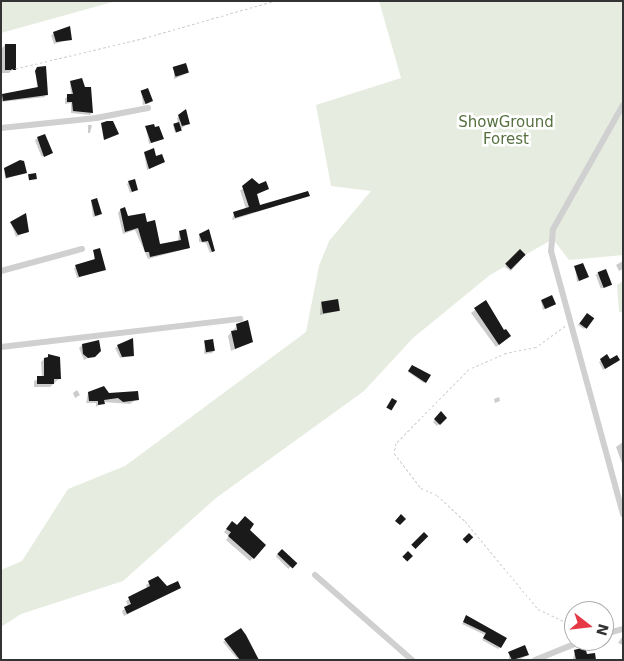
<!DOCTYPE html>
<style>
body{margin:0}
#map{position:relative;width:624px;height:661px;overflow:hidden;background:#fff;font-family:"DejaVu Sans",sans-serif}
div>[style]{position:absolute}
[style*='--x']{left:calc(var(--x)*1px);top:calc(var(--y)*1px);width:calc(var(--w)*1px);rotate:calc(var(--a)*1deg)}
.green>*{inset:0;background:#e6ecdf}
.shadow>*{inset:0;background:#0003;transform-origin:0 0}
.building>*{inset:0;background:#1a1a1a;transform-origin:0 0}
.path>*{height:1px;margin-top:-0.5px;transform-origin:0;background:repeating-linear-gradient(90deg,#cdcdcd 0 2.5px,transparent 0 5px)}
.minor>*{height:6px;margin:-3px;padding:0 3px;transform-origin:3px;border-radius:3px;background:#d0d0d0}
span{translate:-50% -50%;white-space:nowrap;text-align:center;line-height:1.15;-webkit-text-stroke:5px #fff;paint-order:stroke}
.park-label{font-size:15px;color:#56703f}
.frame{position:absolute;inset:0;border:2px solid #333;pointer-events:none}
.north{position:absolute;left:564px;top:601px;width:50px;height:50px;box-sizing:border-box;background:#fff;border:1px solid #adadad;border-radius:50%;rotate:106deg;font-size:14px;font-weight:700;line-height:20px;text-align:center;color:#333}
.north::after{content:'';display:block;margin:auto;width:18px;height:22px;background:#e63946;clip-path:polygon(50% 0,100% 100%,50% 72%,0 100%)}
</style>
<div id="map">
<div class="green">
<div style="clip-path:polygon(1px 1px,116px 1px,1px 33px)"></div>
<div style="clip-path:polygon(379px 1px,623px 1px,623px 255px,569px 260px,553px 239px,490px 275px,413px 338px,364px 391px,216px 498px,123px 581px,21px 614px,1px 627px,1px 570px,22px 561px,68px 489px,125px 466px,306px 332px,319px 266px,329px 241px,371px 191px,331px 186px,316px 105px,401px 78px)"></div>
<div style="clip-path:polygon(623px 281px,623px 312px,619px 312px,617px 285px)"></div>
</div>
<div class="shadow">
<div style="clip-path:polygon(70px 27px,71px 39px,54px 44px,51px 35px)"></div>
<div style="clip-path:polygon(5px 45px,12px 70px,9px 73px,1px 73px,2px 48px)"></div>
<div style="clip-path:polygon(174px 69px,188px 73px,174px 79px)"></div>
<div style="clip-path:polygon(36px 70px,45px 97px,1px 102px,2px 95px,37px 89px)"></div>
<div style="clip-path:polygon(70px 82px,92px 113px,90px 115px,71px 113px,71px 103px,65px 104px,65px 98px,71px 95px)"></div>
<div style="clip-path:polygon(141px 91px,151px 101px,149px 103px,143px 105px)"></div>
<div style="clip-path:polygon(185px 111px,189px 123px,175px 133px,173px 125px,178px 123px,177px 118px)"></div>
<div style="clip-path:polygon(88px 125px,92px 125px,90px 133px,88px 133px)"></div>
<div style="clip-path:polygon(146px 127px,162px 139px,149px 144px)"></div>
<div style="left:44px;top:136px;width:18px;height:10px;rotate:68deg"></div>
<div style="clip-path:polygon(144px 153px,156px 158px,163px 162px,147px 170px)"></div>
<div style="clip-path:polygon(4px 169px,26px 173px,5px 179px)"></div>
<div style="clip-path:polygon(129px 182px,137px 189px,130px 193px,127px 184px)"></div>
<div style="clip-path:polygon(259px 185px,267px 189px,256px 195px,259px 206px,308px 196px,232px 220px,234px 213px,246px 209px,240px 190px)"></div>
<div style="clip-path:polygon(91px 201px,100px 214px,98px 216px,93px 217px)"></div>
<div style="clip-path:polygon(120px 210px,127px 217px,146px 223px,159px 246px,178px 242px,179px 232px,189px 248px,148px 259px,135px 230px,123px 234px,118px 213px)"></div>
<div style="clip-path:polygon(11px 223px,28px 231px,16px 237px)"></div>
<div style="clip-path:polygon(208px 230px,214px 251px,210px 253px,206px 243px,199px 242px,199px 234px)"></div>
<div style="clip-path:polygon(94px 251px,105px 269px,77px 278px,74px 268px,94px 260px)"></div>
<div style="clip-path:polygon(520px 251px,525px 255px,511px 271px,505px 267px)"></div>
<div style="clip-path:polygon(623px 261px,623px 269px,619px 271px,616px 265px)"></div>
<div style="clip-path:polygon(575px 267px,587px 277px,577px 282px)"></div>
<div style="left:605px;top:271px;width:15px;height:10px;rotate:70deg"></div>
<div style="clip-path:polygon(541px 301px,555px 304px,543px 310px)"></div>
<div style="clip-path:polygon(321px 302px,338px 311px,320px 315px)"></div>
<div style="clip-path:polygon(485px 302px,503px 332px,510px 336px,496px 347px,471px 313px)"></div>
<div style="clip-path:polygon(585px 317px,586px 327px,584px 329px,578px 325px)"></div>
<div style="clip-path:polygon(236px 327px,237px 336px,251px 342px,231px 351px,228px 336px)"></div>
<div style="clip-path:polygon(132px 339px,133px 356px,120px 358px,115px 348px)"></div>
<div style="clip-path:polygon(205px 342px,214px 351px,212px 353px,204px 354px)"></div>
<div style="clip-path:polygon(82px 345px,96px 354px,84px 360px,79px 348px)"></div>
<div style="clip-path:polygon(607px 356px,609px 360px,619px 361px,603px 370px,599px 362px)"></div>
<div style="clip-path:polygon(44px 359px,60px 378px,50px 387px,34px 387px,34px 381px,42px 377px,41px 362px)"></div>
<div style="clip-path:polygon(412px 366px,429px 375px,424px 383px,408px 372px)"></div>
<div style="clip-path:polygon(104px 388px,108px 395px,137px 399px,130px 404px,103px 402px,96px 407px,96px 403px,86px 403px,88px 393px)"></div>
<div style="clip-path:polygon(77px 390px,80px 395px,75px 398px,73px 393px)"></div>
<div style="clip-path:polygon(499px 397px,500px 401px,495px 403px,494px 399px)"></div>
<div style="clip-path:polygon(441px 413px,445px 418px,437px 426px,433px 422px)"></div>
<div style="clip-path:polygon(623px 442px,623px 466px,616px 447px)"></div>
<div style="clip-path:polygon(229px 526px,248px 530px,265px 545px,250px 561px,226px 540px,229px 536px,224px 532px)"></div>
<div style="left:282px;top:550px;width:18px;height:9px;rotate:45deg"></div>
<div style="clip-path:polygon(157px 578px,166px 588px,180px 588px,124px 616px,122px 611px,128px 606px,126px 601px,147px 589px,146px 585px)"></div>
<div style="clip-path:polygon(465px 619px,505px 639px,500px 647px,498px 649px,482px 640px,485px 635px,462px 624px)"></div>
<div style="clip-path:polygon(241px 629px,258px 660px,238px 660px,223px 642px)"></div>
<div style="clip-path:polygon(622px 637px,623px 637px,623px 645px,618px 643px)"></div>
<div style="clip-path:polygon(575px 651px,586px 656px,595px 660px,566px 660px,573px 659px)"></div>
<div style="clip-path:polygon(509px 653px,528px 655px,519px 660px,509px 660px)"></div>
</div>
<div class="building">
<div style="clip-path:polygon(70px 26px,72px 40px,56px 42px,53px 32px)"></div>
<div style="left:5px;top:44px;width:11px;height:26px"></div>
<div style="left:186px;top:63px;width:10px;height:14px;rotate:73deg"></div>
<div style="clip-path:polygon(46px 66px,48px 95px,3px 101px,2px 94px,38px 87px,35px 71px,37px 67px)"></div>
<div style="clip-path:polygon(82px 78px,85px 87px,91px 87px,93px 113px,73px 111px,72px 102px,67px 102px,67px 94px,73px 94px,70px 81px)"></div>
<div style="left:148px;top:88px;width:14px;height:8px;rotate:69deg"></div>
<div style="clip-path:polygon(186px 109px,190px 124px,182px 126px,178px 115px)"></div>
<div style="clip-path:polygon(107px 121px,113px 121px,119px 134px,104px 140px,101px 123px)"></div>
<div style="left:179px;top:122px;width:9px;height:6px;rotate:72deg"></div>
<div style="clip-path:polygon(154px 124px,155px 127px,159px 126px,164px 139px,151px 143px,145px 126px)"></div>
<div style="clip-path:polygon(45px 134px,53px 153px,44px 157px,37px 137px)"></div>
<div style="clip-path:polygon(154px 148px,156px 156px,162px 154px,165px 162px,149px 169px,144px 152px)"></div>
<div style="clip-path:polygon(20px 160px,24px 161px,27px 173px,6px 178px,4px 168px)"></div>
<div style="left:36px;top:173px;width:6px;height:8px;rotate:81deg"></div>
<div style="clip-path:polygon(252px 178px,259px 184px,266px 181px,269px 189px,257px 194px,260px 205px,308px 191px,310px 196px,235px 218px,233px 212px,249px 207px,242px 186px)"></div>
<div style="clip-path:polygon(135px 179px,138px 190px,132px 192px,128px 181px)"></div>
<div style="clip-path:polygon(97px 198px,102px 214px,95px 216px,91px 200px)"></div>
<div style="clip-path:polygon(125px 207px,128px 216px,145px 213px,147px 222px,155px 220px,160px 244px,181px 240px,179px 231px,186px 229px,190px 248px,150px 257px,149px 252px,145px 252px,138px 228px,125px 232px,120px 209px)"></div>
<div style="clip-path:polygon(26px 213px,29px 232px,18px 235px,10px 222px)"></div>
<div style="clip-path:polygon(209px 229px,215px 251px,212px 252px,208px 241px,202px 242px,199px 234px)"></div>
<div style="clip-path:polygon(100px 248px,106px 270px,79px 277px,75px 265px,95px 259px,93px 250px)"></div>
<div style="left:520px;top:249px;width:8px;height:21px;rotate:45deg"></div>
<div style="clip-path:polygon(583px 263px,589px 277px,579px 281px,574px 266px)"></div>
<div style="left:606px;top:269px;width:17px;height:9px;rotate:69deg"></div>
<div style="left:552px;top:295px;width:10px;height:12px;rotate:66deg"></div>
<div style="left:338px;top:299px;width:12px;height:17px;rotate:81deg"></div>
<div style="clip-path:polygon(486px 300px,504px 330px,506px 329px,511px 336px,499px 345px,474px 308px)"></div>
<div style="left:587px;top:313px;width:9px;height:13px;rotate:36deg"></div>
<div style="clip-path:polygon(248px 320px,253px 342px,235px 349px,231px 331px,237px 330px,236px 324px)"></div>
<div style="clip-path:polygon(133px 338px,134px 356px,122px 357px,117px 345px)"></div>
<div style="left:213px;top:339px;width:12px;height:9px;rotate:81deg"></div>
<div style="clip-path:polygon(99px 340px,101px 351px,95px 357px,88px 358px,83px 354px,82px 344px)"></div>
<div style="clip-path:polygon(48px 354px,60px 357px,61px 379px,54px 379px,54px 384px,37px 384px,37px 376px,44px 376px,44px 358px,48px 357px)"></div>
<div style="clip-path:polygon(607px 354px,610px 359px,617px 355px,620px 360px,605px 369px,600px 359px)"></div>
<div style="clip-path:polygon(412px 365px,431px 375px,426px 383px,408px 371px)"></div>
<div style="clip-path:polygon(104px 386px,109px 393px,138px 391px,139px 400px,123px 402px,118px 398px,104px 400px,105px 404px,98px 405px,98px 401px,89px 401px,88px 392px)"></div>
<div style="left:392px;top:398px;width:6px;height:11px;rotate:31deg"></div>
<div style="clip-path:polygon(441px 411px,447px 418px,440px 425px,434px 419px)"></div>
<div style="clip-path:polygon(401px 514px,406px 519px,400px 525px,395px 521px)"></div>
<div style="clip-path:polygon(245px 516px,254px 524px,250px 530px,266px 545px,254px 559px,228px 536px,231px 532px,226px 529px,232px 521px,237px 525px)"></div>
<div style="left:424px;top:532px;width:6px;height:18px;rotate:45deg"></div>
<div style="left:469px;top:533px;width:6px;height:9px;rotate:45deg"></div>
<div style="left:282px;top:549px;width:21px;height:7px;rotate:43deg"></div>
<div style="left:408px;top:551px;width:7px;height:8px;rotate:45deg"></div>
<div style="clip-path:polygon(158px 576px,167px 586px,178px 581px,181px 588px,127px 614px,124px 607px,131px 604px,128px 597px,150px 586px,148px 581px)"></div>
<div style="clip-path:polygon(466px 615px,507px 638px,501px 648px,483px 638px,486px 633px,463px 622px)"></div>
<div style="clip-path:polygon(241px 628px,246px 635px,259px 660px,240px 660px,224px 639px)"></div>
<div style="clip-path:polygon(525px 645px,529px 655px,512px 660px,508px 652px)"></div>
<div style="clip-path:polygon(585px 647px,587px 654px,595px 653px,596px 660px,576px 660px,574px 650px)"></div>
</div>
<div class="path">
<div style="--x:1;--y:72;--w:147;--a:-13.4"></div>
<div style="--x:144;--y:38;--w:135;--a:-15.9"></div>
<div style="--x:565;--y:326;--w:36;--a:144"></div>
<div style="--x:536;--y:347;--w:31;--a:169"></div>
<div style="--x:506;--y:353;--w:40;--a:156.6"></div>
<div style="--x:469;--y:369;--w:104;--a:134.6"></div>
<div style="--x:396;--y:443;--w:10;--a:101"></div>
<div style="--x:394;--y:453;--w:44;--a:52.4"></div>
<div style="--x:421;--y:488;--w:17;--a:24"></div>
<div style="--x:437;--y:495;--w:38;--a:43"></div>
<div style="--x:465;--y:521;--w:114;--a:50.3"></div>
<div style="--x:538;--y:609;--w:40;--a:25"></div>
</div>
<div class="minor">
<div style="--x:623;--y:105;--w:142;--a:119.4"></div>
<div style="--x:553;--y:229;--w:22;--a:95"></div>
<div style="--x:551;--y:251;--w:273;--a:74.7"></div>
<div style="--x:1;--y:128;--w:96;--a:-6"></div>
<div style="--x:96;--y:118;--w:53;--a:-10.9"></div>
<div style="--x:1;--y:271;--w:84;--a:-15.2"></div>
<div style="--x:1;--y:347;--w:241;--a:-6.7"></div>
<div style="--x:315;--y:575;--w:129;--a:41.2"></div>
<div style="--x:604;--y:634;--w:20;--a:-15"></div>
<div style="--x:535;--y:660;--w:51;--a:-22"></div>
</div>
<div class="park-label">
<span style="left:506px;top:131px">ShowGround<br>Forest</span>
</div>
<div class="frame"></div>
<div class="north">N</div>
</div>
